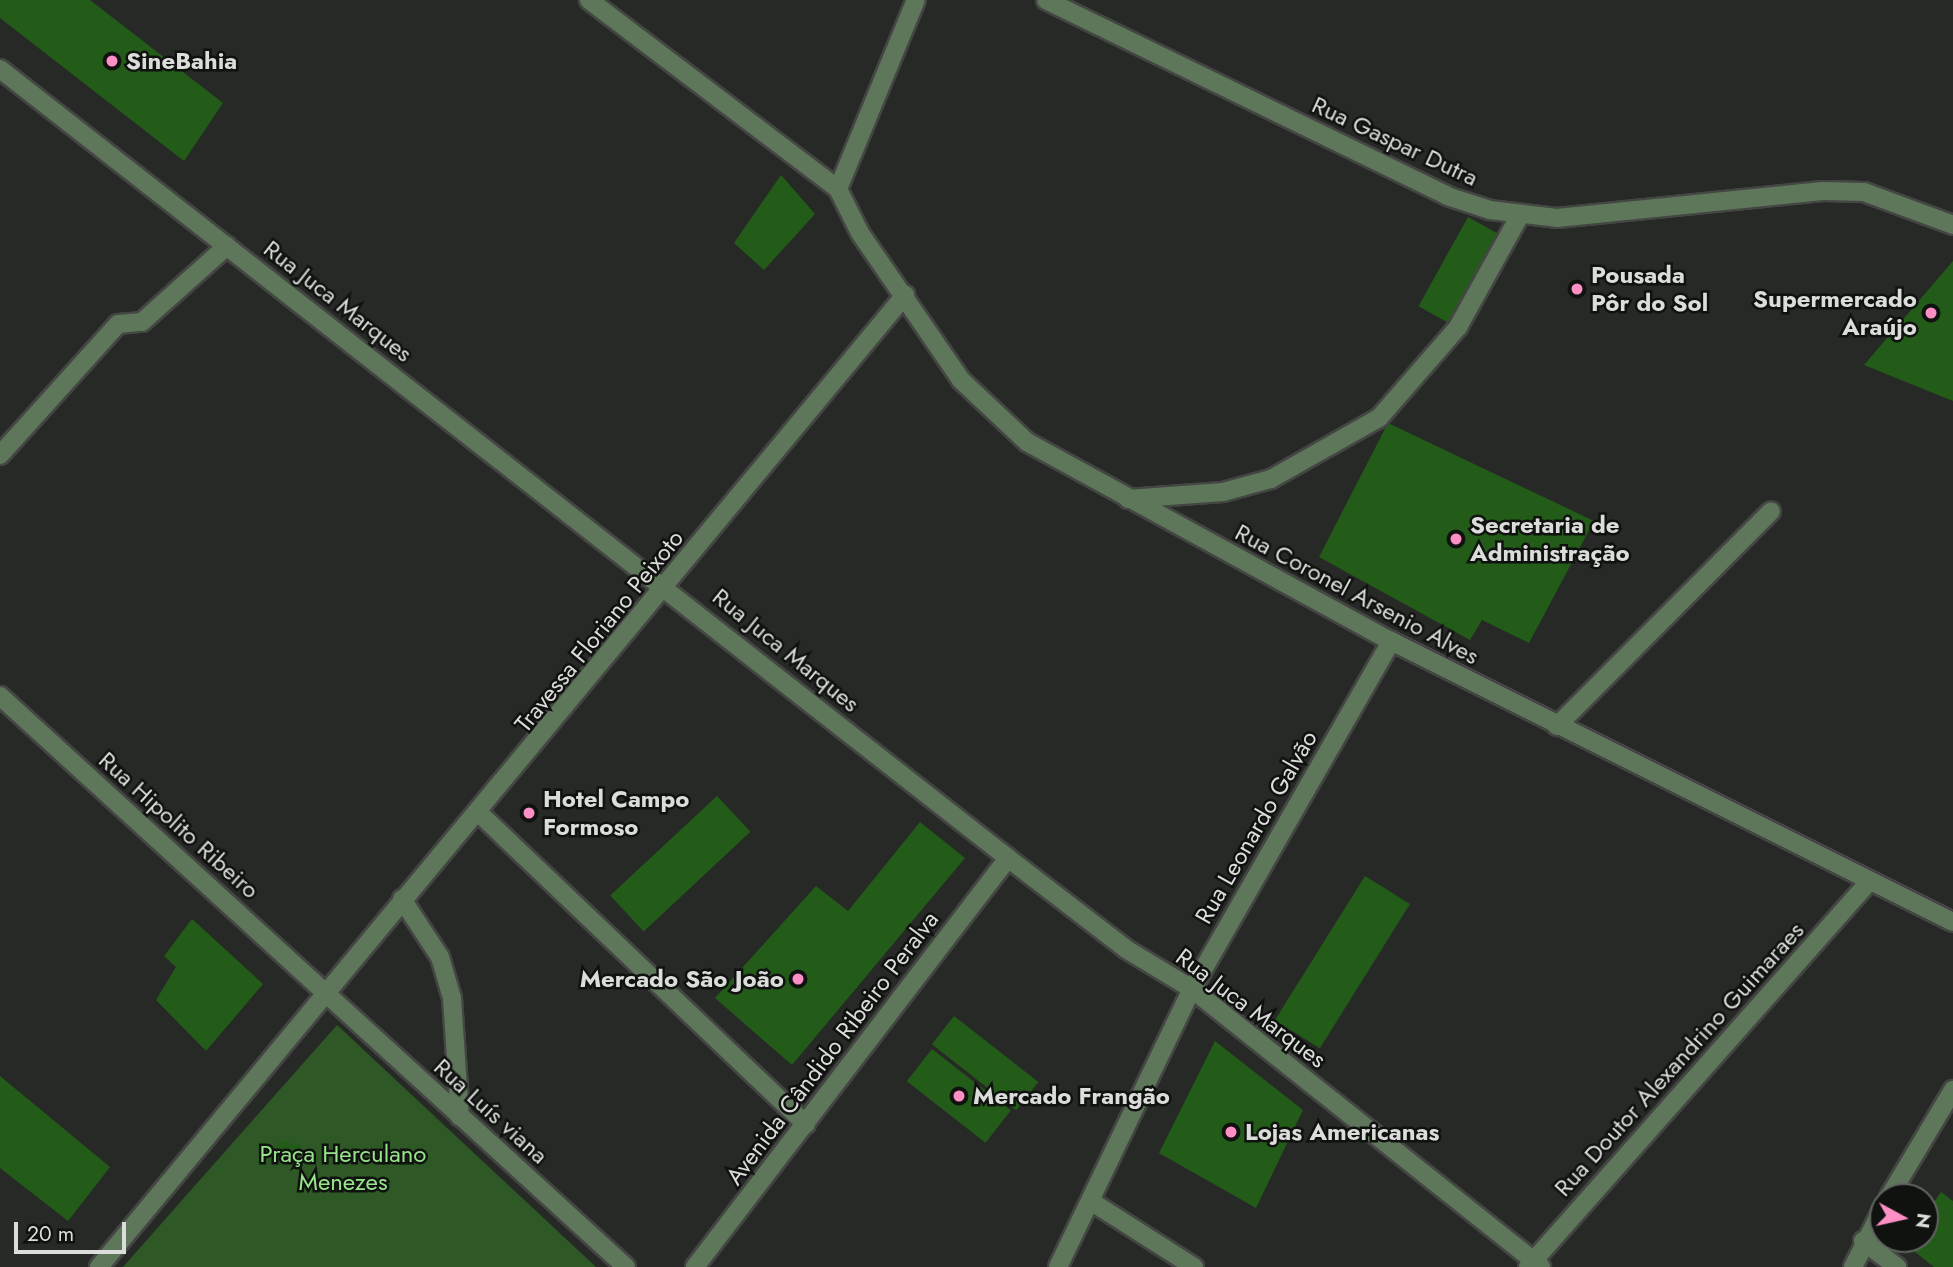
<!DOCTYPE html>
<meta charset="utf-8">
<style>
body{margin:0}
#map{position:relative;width:1953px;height:1267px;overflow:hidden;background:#272926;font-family:Jost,sans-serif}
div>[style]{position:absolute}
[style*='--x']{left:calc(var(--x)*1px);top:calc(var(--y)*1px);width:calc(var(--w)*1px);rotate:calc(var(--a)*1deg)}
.green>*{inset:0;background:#2e5926}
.building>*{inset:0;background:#235c19;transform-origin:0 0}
.roads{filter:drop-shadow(2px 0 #444643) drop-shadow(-2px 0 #444643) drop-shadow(0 2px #444643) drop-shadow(0 -2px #444643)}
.minor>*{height:18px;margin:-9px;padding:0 9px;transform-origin:9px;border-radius:9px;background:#5e775a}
.dots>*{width:19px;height:19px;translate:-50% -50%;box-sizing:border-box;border:4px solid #101210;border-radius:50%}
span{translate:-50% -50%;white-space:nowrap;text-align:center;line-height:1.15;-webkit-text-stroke:5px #101210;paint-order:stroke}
.poi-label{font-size:24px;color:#dbddda;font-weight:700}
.left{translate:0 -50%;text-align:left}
.right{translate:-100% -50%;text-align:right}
.street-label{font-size:24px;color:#dbddda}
.park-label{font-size:24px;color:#97e58a}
.north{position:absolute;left:1869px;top:1183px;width:70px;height:70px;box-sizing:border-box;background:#101210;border:2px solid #616361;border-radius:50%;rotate:98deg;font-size:19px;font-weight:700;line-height:28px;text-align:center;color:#dbddda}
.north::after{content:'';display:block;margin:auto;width:24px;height:32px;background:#fc8fc3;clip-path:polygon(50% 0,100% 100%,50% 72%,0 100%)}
.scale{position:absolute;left:14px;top:1222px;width:112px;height:32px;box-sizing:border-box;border:4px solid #dbddda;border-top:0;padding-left:9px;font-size:21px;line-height:24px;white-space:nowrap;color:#dbddda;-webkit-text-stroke:5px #101210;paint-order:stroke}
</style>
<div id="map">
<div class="green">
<div style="clip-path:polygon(337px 1025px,596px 1267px,123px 1267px)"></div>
</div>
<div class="building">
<div style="clip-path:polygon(0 0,90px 0,223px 103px,184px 161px,0 18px)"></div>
<div style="clip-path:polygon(781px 175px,815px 214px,764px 270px,734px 243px)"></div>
<div style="left:1468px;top:217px;width:38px;height:102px;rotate:29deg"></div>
<div style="clip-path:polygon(1953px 261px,1953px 401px,1864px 365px)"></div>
<div style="clip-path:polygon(1388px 423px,1594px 521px,1529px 643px,1482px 620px,1470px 640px,1319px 557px)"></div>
<div style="left:717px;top:796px;width:49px;height:146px;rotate:47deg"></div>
<div style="clip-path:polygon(920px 822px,965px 858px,792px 1065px,715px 998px,816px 886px,848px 911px)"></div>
<div style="left:1365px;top:876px;width:53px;height:170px;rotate:32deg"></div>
<div style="clip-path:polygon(192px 919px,263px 984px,206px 1051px,156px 1000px,176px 967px,164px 956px)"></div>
<div style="left:954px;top:1016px;width:107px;height:36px;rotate:38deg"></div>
<div style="clip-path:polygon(1215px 1041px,1303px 1110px,1256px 1208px,1159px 1153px)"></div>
<div style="left:932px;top:1049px;width:100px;height:41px;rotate:38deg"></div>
<div style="clip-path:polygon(0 1076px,110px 1167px,68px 1221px,0 1168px)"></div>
<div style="clip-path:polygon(280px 1141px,302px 1145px,295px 1161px,274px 1153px)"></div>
<div style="clip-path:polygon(1941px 1192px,1953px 1201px,1953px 1267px,1934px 1267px,1905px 1244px,1925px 1239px,1925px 1215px)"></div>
</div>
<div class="roads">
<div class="minor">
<div style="--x:589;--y:0;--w:313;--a:37.2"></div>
<div style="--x:838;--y:189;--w:49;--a:63.4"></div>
<div style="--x:860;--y:233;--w:178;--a:55.5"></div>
<div style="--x:961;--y:380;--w:91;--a:43.2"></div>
<div style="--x:1027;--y:442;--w:415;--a:28.7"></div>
<div style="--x:1391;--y:641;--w:628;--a:26.57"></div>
<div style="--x:1046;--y:0;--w:446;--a:26"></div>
<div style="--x:1447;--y:196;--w:45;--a:18"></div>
<div style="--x:1490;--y:210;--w:67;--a:6.8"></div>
<div style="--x:1557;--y:218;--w:267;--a:-5.8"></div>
<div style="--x:1823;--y:191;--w:41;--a:1.4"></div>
<div style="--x:1864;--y:192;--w:95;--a:20.3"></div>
<div style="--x:0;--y:69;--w:1280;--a:38.05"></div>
<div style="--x:1008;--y:858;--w:149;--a:37.6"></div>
<div style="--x:1126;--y:949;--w:77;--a:31.2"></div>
<div style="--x:1192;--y:989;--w:446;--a:38.5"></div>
<div style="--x:838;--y:189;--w:204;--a:-67.6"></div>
<div style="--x:0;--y:455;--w:176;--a:-48"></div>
<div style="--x:118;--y:324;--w:24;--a:-5"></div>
<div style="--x:142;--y:322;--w:114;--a:-41.8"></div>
<div style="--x:1128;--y:499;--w:95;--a:-4.2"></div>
<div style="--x:1223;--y:492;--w:50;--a:-15.2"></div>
<div style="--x:1271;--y:479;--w:124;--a:-29.5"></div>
<div style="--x:1379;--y:418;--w:121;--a:-49"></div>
<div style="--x:1458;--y:327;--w:126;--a:-61"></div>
<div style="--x:0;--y:696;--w:847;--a:42.37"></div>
<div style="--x:1557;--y:726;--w:303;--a:-45.1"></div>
<div style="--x:480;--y:814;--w:450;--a:43.6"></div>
<div style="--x:402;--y:899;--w:69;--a:56.8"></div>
<div style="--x:440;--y:957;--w:43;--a:73.7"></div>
<div style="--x:452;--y:998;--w:119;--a:86.2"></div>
<div style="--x:1889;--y:1197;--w:125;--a:-59.1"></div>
<div style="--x:1092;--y:1202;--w:121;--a:32.5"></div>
<div style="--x:1863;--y:1241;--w:43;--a:37.4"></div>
<div style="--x:99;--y:1267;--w:1263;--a:-50.33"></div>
<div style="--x:695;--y:1267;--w:515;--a:-52.57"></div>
<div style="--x:1058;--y:1267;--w:309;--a:-64.3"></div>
<div style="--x:1192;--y:989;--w:401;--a:-60.2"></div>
<div style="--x:1528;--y:1267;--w:511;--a:-48.49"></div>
<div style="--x:1853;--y:1267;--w:66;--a:-63"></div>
</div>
</div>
<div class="dots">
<div style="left:112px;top:61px;background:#fc8fc3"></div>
<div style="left:1577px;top:289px;background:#fc8fc3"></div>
<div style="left:1931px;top:313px;background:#fc8fc3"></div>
<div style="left:1456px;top:539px;background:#fc8fc3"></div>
<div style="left:529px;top:813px;background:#fc8fc3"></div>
<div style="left:798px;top:979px;background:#fc8fc3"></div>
<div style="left:959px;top:1096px;background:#fc8fc3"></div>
<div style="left:1231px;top:1132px;background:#fc8fc3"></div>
</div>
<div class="poi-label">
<span class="left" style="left:126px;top:61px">SineBahia</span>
<span class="left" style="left:1591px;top:289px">Pousada<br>Pôr do Sol</span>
<span class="right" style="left:1917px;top:313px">Supermercado<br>Araújo</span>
<span class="left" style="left:1470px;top:539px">Secretaria de<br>Administração</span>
<span class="left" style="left:543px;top:813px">Hotel Campo<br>Formoso</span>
<span class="right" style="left:784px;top:979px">Mercado São João</span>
<span class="left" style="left:973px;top:1096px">Mercado Frangão</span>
<span class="left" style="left:1245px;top:1132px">Lojas Americanas</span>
</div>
<div class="street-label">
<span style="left:1395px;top:141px;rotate:25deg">Rua Gaspar Dutra</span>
<span style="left:338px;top:301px;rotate:38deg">Rua Juca Marques</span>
<span style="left:1357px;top:594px;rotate:28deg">Rua Coronel Arsenio Alves</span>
<span style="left:599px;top:631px;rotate:-51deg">Travessa Floriano Peixoto</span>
<span style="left:786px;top:650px;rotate:39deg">Rua Juca Marques</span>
<span style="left:179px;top:825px;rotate:42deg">Rua Hipolito Ribeiro</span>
<span style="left:1256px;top:827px;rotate:-60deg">Rua Leonardo Galvão</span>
<span style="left:1251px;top:1008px;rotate:37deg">Rua Juca Marques</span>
<span style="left:832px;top:1048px;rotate:-53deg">Avenida Cândido Ribeiro Peralva</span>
<span style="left:1679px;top:1059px;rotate:-48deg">Rua Doutor Alexandrino Guimaraes</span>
<span style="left:491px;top:1111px;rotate:42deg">Rua Luís viana</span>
</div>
<div class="park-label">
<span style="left:343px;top:1168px">Praça Herculano<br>Menezes</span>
</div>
<div class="north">N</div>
<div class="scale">20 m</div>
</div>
